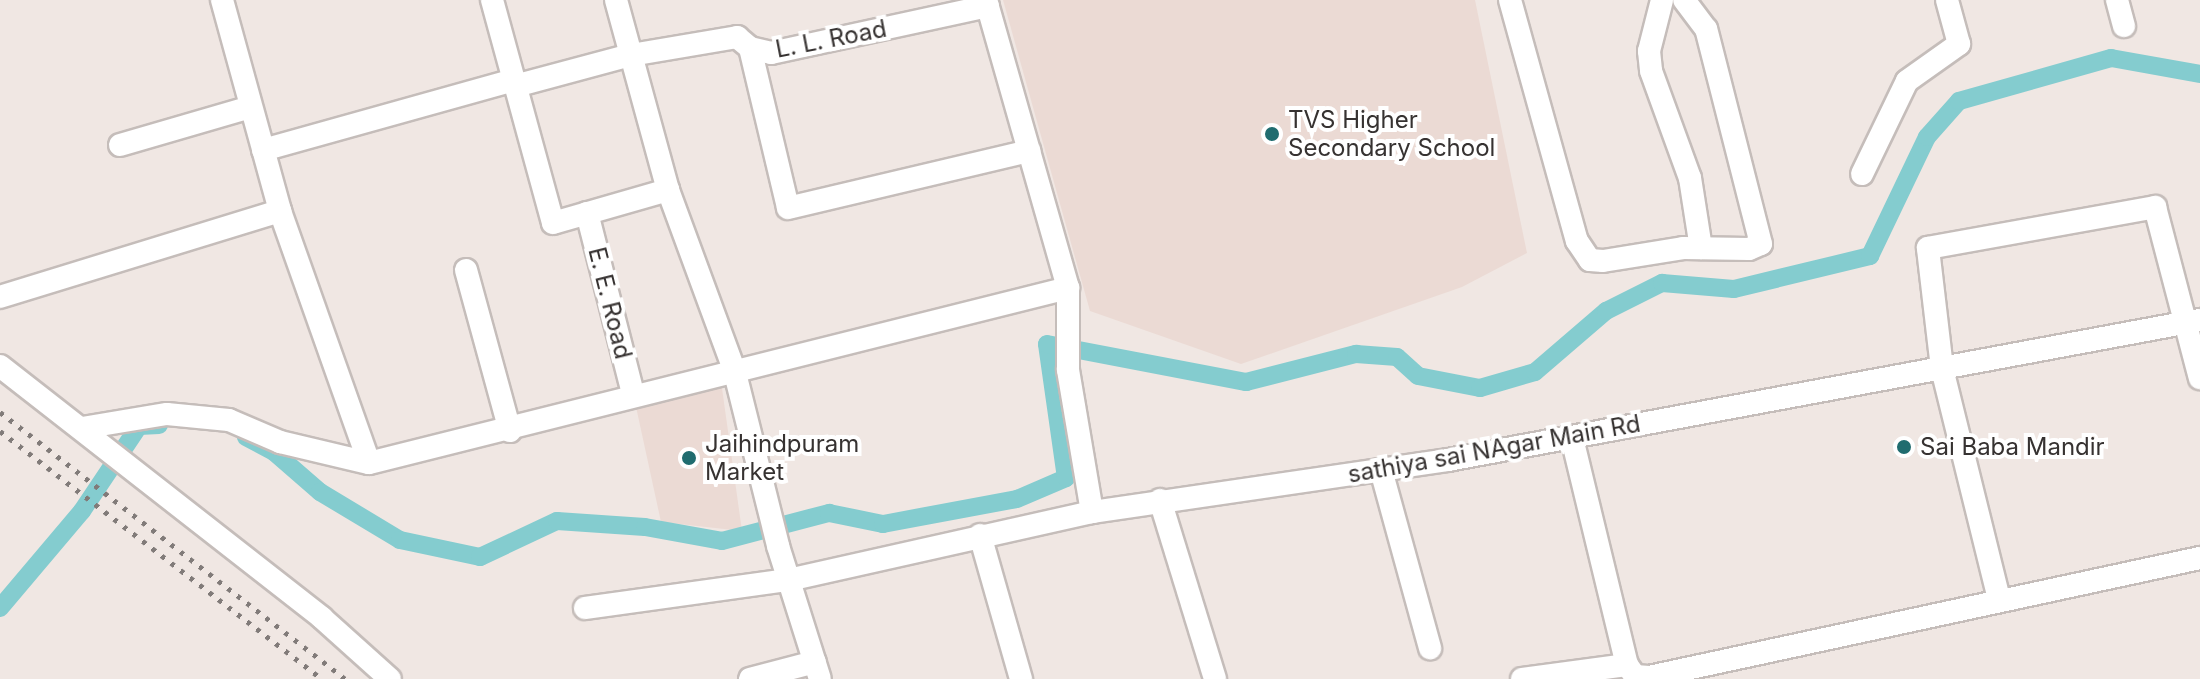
<!DOCTYPE html>
<style>
body{margin:0}
#map{position:relative;width:2200px;height:679px;overflow:hidden;background:#f0e7e3;font-family:Inter,sans-serif}
div>[style]{position:absolute}
[style*='--x']{left:calc(var(--x)*1px);top:calc(var(--y)*1px);width:calc(var(--w)*1px);rotate:calc(var(--a)*1deg)}
.built>*{inset:0;background:#ebdad4}
.canal>*{height:18px;margin:-9px;padding:0 9px;transform-origin:9px;border-radius:9px;background:#84cccf}
.roads{filter:drop-shadow(2px 0 #c5bdba) drop-shadow(-2px 0 #c5bdba) drop-shadow(0 2px #c5bdba) drop-shadow(0 -2px #c5bdba)}
.minor>*{height:22px;margin:-11px;padding:0 11px;transform-origin:11px;border-radius:11px;background:#fff}
.rail>*{height:5px;margin-top:-2.5px;transform-origin:0;background:repeating-linear-gradient(90deg,#817b79 0 4px,transparent 0 12px)}
.dots>*{width:22px;height:22px;translate:-50% -50%;box-sizing:border-box;border:4px solid #fff;border-radius:50%}
span{translate:-50% -50%;white-space:nowrap;text-align:center;line-height:1.15;-webkit-text-stroke:8px #fff;paint-order:stroke}
.street-label{font-size:24px;color:#363231}
.poi-label{font-size:24px;color:#363231}
.left{translate:0 -50%;text-align:left}
</style>
<div id="map">
<div class="built">
<div style="clip-path:polygon(1003px 0,1475px 0,1527px 253px,1462px 287px,1241px 364px,1090px 311px)"></div>
<div style="clip-path:polygon(721px 381px,742px 531px,661px 522px,633px 393px)"></div>
</div>
<div class="canal">
<div style="--x:246;--y:437;--w:32;--a:28"></div>
<div style="--x:274;--y:452;--w:61;--a:41"></div>
<div style="--x:320;--y:492;--w:93;--a:31"></div>
<div style="--x:400;--y:540;--w:82;--a:12"></div>
<div style="--x:480;--y:557;--w:85;--a:-25.1"></div>
<div style="--x:557;--y:521;--w:88;--a:3.9"></div>
<div style="--x:645;--y:527;--w:78;--a:10.3"></div>
<div style="--x:722;--y:541;--w:111;--a:-14.7"></div>
<div style="--x:829;--y:513;--w:55;--a:11.5"></div>
<div style="--x:883;--y:524;--w:136;--a:-10.6"></div>
<div style="--x:1017;--y:499;--w:53;--a:-23.2"></div>
<div style="--x:1066;--y:478;--w:135;--a:-98.1"></div>
<div style="--x:1047;--y:344;--w:203;--a:10.8"></div>
<div style="--x:1246;--y:382;--w:114;--a:-14.3"></div>
<div style="--x:1356;--y:354;--w:41;--a:4.2"></div>
<div style="--x:1397;--y:357;--w:28;--a:42"></div>
<div style="--x:1418;--y:376;--w:63;--a:11"></div>
<div style="--x:1480;--y:388;--w:57;--a:-16.2"></div>
<div style="--x:1535;--y:372;--w:94;--a:-40.7"></div>
<div style="--x:1606;--y:311;--w:63;--a:-26.6"></div>
<div style="--x:1662;--y:283;--w:72;--a:4.8"></div>
<div style="--x:1734;--y:289;--w:140;--a:-13.6"></div>
<div style="--x:1870;--y:256;--w:132;--a:-64.4"></div>
<div style="--x:1927;--y:137;--w:48;--a:-48.4"></div>
<div style="--x:1959;--y:101;--w:158;--a:-15.8"></div>
<div style="--x:2111;--y:58;--w:90;--a:10.2"></div>
<div style="--x:0;--y:608;--w:127;--a:-49.8"></div>
<div style="--x:82;--y:511;--w:102;--a:-56.2"></div>
<div style="--x:139;--y:426;--w:20;--a:-3"></div>
</div>
<div class="roads">
<div class="minor">
<div style="--x:222;--y:0;--w:219;--a:74.6"></div>
<div style="--x:280;--y:211;--w:267;--a:70.5"></div>
<div style="--x:369;--y:463;--w:721;--a:-14.06"></div>
<div style="--x:492;--y:0;--w:231;--a:74.7"></div>
<div style="--x:553;--y:223;--w:120;--a:-16"></div>
<div style="--x:616;--y:0;--w:197;--a:74.7"></div>
<div style="--x:668;--y:190;--w:191;--a:69.8"></div>
<div style="--x:734;--y:369;--w:182;--a:76"></div>
<div style="--x:778;--y:546;--w:139;--a:72.5"></div>
<div style="--x:986;--y:0;--w:299;--a:74.1"></div>
<div style="--x:1068;--y:288;--w:82;--a:90"></div>
<div style="--x:1068;--y:370;--w:144;--a:80.4"></div>
<div style="--x:1510;--y:0;--w:250;--a:74.5"></div>
<div style="--x:1577;--y:241;--w:23;--a:56"></div>
<div style="--x:1590;--y:260;--w:13;--a:4"></div>
<div style="--x:1603;--y:261;--w:81;--a:-9.2"></div>
<div style="--x:1683;--y:248;--w:66;--a:0.9"></div>
<div style="--x:1749;--y:249;--w:13;--a:-23"></div>
<div style="--x:1761;--y:244;--w:222;--a:-104.3"></div>
<div style="--x:1706;--y:29;--w:36;--a:-127"></div>
<div style="--x:1662;--y:0;--w:53;--a:104.3"></div>
<div style="--x:1649;--y:51;--w:20;--a:84"></div>
<div style="--x:1651;--y:71;--w:114;--a:70"></div>
<div style="--x:1690;--y:178;--w:71;--a:81.1"></div>
<div style="--x:2117;--y:0;--w:27;--a:75"></div>
<div style="--x:750;--y:48;--w:164;--a:76.6"></div>
<div style="--x:788;--y:208;--w:248;--a:-13.3"></div>
<div style="--x:515;--y:86;--w:120;--a:-15"></div>
<div style="--x:631;--y:55;--w:108;--a:-9.6"></div>
<div style="--x:737;--y:37;--w:17;--a:40"></div>
<div style="--x:750;--y:48;--w:22;--a:13"></div>
<div style="--x:771;--y:53;--w:222;--a:-12.2"></div>
<div style="--x:120;--y:145;--w:136;--a:-16.2"></div>
<div style="--x:263;--y:150;--w:261;--a:-15.6"></div>
<div style="--x:1862;--y:174;--w:103;--a:-64.2"></div>
<div style="--x:1907;--y:81;--w:64;--a:-35.4"></div>
<div style="--x:1959;--y:44;--w:46;--a:-105.3"></div>
<div style="--x:587;--y:213;--w:186;--a:75.7"></div>
<div style="--x:466;--y:270;--w:167;--a:74.7"></div>
<div style="--x:0;--y:297;--w:293;--a:-17.1"></div>
<div style="--x:0;--y:366;--w:409;--a:38"></div>
<div style="--x:322;--y:618;--w:91;--a:41.9"></div>
<div style="--x:82;--y:428;--w:86;--a:-9.4"></div>
<div style="--x:167;--y:414;--w:62;--a:5.5"></div>
<div style="--x:229;--y:420;--w:56;--a:23.3"></div>
<div style="--x:280;--y:442;--w:91;--a:13.3"></div>
<div style="--x:1572;--y:438;--w:234;--a:76.4"></div>
<div style="--x:1627;--y:665;--w:14;--a:54"></div>
<div style="--x:1635;--y:676;--w:14;--a:4"></div>
<div style="--x:1649;--y:677;--w:564;--a:-12.19"></div>
<div style="--x:1381;--y:470;--w:185;--a:74.6"></div>
<div style="--x:1160;--y:500;--w:187;--a:72.9"></div>
<div style="--x:980;--y:535;--w:150;--a:74.1"></div>
<div style="--x:1999;--y:599;--w:238;--a:-103.9"></div>
<div style="--x:1942;--y:368;--w:121;--a:-96.7"></div>
<div style="--x:1928;--y:248;--w:231;--a:-10.2"></div>
<div style="--x:2155;--y:207;--w:177;--a:75.3"></div>
<div style="--x:585;--y:608;--w:205;--a:-7.9"></div>
<div style="--x:788;--y:580;--w:312;--a:-12.6"></div>
<div style="--x:1092;--y:512;--w:360;--a:-8.3"></div>
<div style="--x:1448;--y:460;--w:765;--a:-10.55"></div>
<div style="--x:750;--y:679;--w:67;--a:-14.7"></div>
<div style="--x:1522;--y:679;--w:106;--a:-7.6"></div>
</div>
</div>
<div class="rail">
<div style="--x:0;--y:412;--w:436;--a:37.7"></div>
<div style="--x:0;--y:431;--w:406;--a:37.6"></div>
</div>
<div class="dots">
<div style="left:1272px;top:134px;background:#206c6f"></div>
<div style="left:1904px;top:447px;background:#206c6f"></div>
<div style="left:689px;top:458px;background:#206c6f"></div>
</div>
<div class="street-label">
<span style="left:831px;top:39px;rotate:-11deg">L. L. Road</span>
<span style="left:610px;top:303px;rotate:76deg">E. E. Road</span>
<span style="left:1494px;top:449px;rotate:-10deg">sathiya sai NAgar Main Rd</span>
</div>
<div class="poi-label">
<span class="left" style="left:1288px;top:134px">TVS Higher<br>Secondary School</span>
<span class="left" style="left:705px;top:458px">Jaihindpuram<br>Market</span>
<span class="left" style="left:1920px;top:447px">Sai Baba Mandir</span>
</div>
</div>
